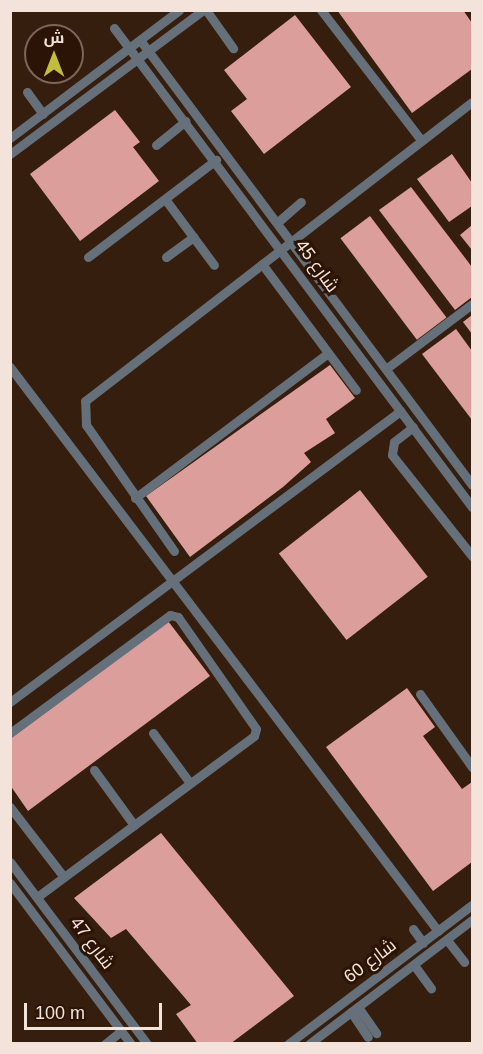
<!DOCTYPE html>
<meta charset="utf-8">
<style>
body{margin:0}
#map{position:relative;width:483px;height:1054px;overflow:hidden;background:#361e0e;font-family:Arial,Cairo,sans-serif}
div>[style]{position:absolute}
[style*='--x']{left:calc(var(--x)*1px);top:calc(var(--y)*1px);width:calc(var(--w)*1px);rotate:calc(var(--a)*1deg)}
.building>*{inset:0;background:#dc9e9a;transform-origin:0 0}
.minor>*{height:9px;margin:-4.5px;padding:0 4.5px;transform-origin:4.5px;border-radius:4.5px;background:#65707a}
span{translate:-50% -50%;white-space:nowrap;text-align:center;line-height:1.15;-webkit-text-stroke:6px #2b1405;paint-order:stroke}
.street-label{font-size:18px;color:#f4e3da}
.frame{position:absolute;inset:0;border:12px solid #f4e3da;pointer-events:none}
.north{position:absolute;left:24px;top:24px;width:60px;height:60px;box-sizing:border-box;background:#2b1405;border:2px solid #7b675a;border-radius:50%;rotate:0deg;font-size:16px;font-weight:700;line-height:24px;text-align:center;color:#f4e3da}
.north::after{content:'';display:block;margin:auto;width:21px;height:27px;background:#c3bd3e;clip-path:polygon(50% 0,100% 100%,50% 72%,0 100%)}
.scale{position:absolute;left:24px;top:1003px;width:138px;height:27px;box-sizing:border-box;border:3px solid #f4e3da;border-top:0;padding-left:8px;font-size:18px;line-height:21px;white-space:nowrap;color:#f4e3da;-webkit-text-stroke:4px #2b1405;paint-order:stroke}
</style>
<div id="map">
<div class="building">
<div style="clip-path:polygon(337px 10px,463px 10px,472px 23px,472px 69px,412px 113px)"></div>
<div style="clip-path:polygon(295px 15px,351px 87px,264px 154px,231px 111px,247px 99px,224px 70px)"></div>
<div style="clip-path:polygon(115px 110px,140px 142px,133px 147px,159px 181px,80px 241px,30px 174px)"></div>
<div style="clip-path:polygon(452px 154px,472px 183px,472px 206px,449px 222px,417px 179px)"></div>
<div style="clip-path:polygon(411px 187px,472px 267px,472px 297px,455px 310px,379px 210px)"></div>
<div style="left:370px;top:216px;width:127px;height:37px;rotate:53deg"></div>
<div style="clip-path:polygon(472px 225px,472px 250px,460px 235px)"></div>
<div style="clip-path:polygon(472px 315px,472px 334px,463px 322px)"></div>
<div style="clip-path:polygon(456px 329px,472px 351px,472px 420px,422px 354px)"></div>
<div style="clip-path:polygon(330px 365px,355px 398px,326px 419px,335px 433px,304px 453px,311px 462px,283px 487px,190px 557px,146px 496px)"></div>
<div style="left:360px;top:490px;width:110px;height:103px;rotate:52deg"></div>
<div style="clip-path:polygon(168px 621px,210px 676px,28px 811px,10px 785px,10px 739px)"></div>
<div style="clip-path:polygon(407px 688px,435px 727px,423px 736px,462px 789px,472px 782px,472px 862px,433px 891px,326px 747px)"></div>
<div style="clip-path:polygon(161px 833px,294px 996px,230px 1044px,198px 1044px,176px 1014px,191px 1005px,126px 929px,111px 938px,74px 898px)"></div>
</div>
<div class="minor">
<div style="--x:206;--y:10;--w:47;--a:54.6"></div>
<div style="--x:321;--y:10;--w:165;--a:52.4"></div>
<div style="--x:114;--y:28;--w:598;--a:53.23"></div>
<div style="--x:140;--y:40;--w:555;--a:53.27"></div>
<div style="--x:27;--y:92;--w:27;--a:54"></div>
<div style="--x:10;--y:138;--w:212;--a:-37.1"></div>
<div style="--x:156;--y:145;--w:38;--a:-39"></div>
<div style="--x:10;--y:154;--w:241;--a:-36.7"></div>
<div style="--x:165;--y:199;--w:82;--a:53.4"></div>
<div style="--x:279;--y:221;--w:29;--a:-41"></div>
<div style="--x:88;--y:257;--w:161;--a:-37.2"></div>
<div style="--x:166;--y:257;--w:34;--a:-36"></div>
<div style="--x:262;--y:264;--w:157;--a:53.3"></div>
<div style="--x:10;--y:367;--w:708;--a:52.81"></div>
<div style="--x:387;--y:368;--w:106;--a:-37"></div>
<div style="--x:413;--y:427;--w:24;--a:142"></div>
<div style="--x:394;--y:442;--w:13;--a:99"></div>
<div style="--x:392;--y:455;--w:129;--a:51.6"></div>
<div style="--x:135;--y:498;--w:240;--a:-36.9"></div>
<div style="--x:174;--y:551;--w:154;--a:-124.9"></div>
<div style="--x:86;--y:425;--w:24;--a:-92"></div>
<div style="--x:85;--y:401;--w:489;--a:-37.7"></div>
<div style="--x:420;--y:694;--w:90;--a:54.5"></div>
<div style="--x:10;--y:702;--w:487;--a:-36.7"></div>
<div style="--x:10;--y:733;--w:199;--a:-36.4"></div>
<div style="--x:170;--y:615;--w:8;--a:14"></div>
<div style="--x:178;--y:617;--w:136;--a:55.1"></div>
<div style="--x:256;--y:729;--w:7;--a:106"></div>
<div style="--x:254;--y:736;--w:270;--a:143.4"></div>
<div style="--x:153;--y:733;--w:62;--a:53.5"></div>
<div style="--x:94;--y:770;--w:68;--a:54"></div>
<div style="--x:10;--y:807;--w:88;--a:52.4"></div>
<div style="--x:10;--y:862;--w:228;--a:53"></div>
<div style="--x:10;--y:883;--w:201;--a:53.1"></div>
<div style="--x:413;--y:929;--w:17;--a:54"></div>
<div style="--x:447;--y:940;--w:28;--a:52"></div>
<div style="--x:414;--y:965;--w:29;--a:54"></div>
<div style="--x:358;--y:1007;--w:32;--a:55"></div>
<div style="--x:351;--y:1012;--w:30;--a:56"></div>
<div style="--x:105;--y:1044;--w:21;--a:-39"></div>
<div style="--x:288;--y:1044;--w:231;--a:-37.1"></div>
<div style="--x:309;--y:1044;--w:205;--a:-37.3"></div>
</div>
<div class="street-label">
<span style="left:317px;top:266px;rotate:54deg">شارع 45</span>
<span style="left:92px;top:943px;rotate:53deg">شارع 47</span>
<span style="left:370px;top:961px;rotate:-37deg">شارع 60</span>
</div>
<div class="frame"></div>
<div class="north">ش</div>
<div class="scale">100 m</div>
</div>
